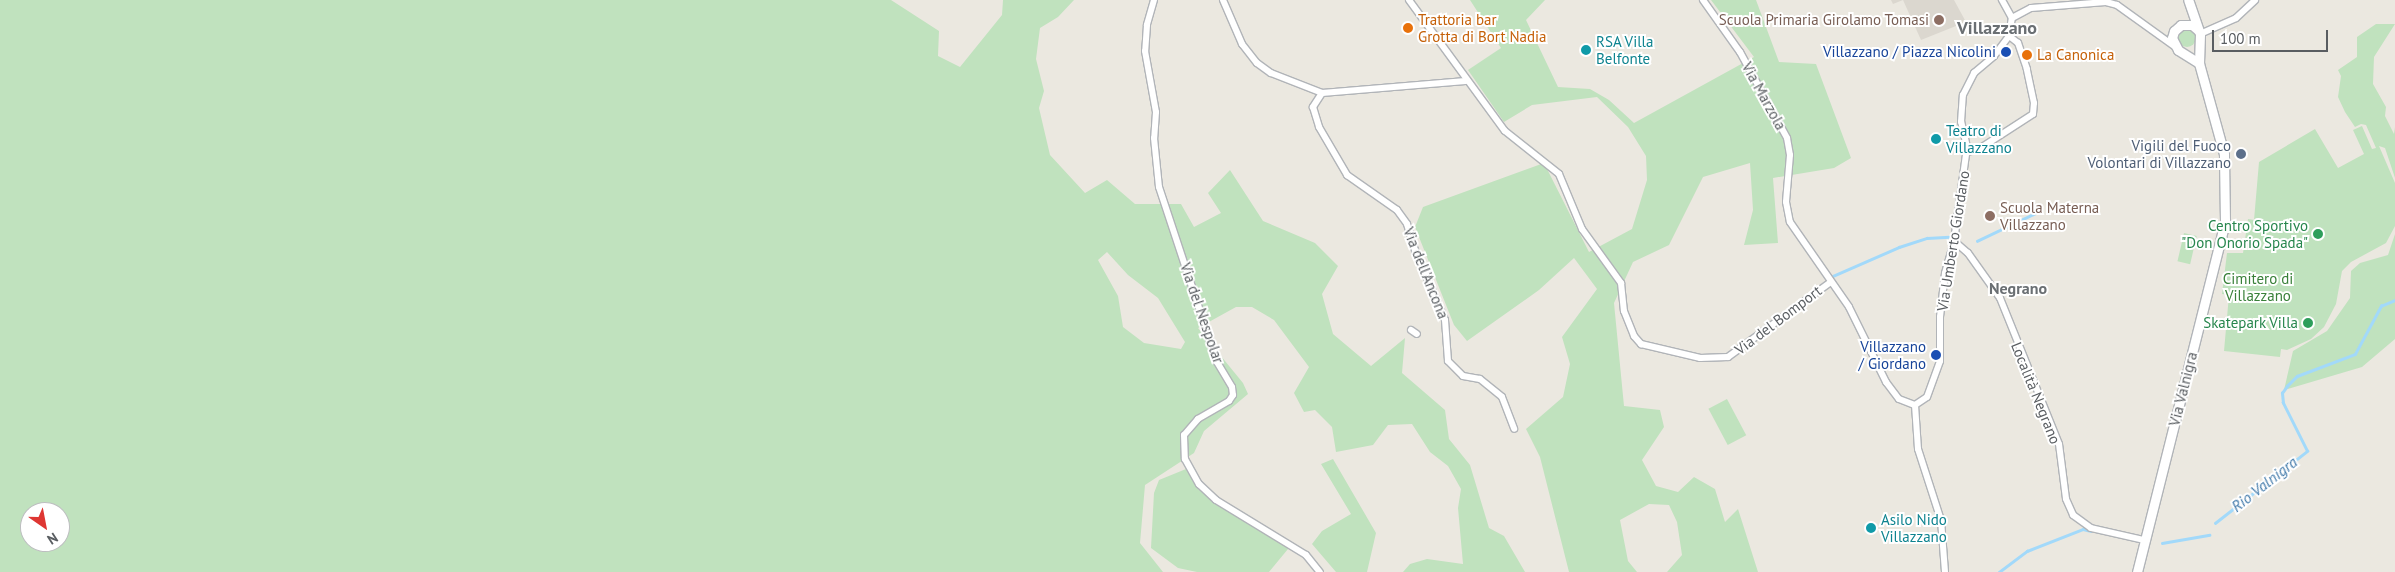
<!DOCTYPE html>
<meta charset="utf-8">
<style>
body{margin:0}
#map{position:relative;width:2395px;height:572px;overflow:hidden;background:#ebe8e0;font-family:"PT Sans",sans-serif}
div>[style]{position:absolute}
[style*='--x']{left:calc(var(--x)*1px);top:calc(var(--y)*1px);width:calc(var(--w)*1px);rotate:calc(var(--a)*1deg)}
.education>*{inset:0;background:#dbd7cf}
.green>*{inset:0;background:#c0e2be;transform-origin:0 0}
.round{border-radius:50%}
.stream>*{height:2.5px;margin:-1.25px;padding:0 1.25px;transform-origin:1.25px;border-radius:1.25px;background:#a2d9fa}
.roads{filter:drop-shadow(1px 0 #b1b4b8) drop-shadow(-1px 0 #b1b4b8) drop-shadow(0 1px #b1b4b8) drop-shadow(0 -1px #b1b4b8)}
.minor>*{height:6px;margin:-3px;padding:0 3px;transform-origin:3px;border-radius:3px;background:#fff}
.secondary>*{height:9px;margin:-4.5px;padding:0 4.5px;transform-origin:4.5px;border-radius:4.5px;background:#fff}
.dots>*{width:14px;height:14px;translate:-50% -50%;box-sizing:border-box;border:2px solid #fff;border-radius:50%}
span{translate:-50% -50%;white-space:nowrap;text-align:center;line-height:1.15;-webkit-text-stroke:4px #fff;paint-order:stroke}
.food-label{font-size:15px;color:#c56008}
.left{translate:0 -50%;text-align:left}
.education-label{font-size:15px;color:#785e54}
.right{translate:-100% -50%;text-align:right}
.culture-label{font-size:15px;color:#0d838f}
.transit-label{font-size:15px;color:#164399}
.street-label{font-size:15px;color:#595d61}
.service-label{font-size:15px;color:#4e5e75}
.leisure-label{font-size:15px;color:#27864d}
.park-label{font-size:15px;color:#398039}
.neighbourhood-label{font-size:16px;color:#6a6f73;font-weight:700}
.water-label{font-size:16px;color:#427aaa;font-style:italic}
.quarter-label{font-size:18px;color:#6a6f73;font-weight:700}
.north{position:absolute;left:20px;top:502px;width:50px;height:50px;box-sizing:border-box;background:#fff;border:1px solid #bdbec0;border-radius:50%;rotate:147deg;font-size:14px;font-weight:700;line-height:20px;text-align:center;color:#595d61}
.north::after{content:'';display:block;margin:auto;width:18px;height:22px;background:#de3733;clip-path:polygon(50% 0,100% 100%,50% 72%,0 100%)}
.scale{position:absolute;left:2212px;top:30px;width:116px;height:22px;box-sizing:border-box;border:2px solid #595d61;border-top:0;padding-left:6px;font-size:15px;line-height:18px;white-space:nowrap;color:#595d61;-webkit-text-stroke:4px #fff;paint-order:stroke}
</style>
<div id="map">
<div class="education">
<div style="clip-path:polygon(1891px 0,1954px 0,1966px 22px,1921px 40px,1903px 0,1893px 4px)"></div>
</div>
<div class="green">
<div style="clip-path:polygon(evenodd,0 0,891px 0,939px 31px,938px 56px,960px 67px,1002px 15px,1003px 0,1074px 0,1058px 17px,1040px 28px,1036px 59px,1044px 91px,1039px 108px,1050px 155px,1085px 193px,1107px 180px,1135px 204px,1181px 204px,1194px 227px,1221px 213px,1208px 193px,1230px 170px,1263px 221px,1315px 243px,1338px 266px,1322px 294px,1333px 334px,1371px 366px,1405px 338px,1402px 373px,1445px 410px,1449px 439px,1470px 465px,1489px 528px,1504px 536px,1525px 572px,1403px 572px,1410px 564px,1427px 559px,1463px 564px,1458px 508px,1461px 489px,1448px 466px,1430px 452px,1412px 424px,1388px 425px,1373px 445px,1336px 452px,1332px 427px,1315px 410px,1304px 412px,1294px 393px,1309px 367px,1274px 320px,1252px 307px,1236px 307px,1198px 328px,1243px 383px,1248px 394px,1204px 431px,1194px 453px,1145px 485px,1140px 543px,1163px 572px,0 572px,0 0,1107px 252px,1128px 275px,1158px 298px,1185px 342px,1181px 349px,1144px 343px,1123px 327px,1118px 296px,1098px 260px,1107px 252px,0 0,30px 512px,60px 512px,60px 542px,30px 542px,30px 512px)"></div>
<div style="clip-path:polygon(1470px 0,1545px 0,1526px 20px,1558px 87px,1590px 89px,1609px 100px,1634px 123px,1754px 57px,1711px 0,1756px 0,1779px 62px,1816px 64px,1851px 158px,1834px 168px,1773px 178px,1778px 243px,1744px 245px,1753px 210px,1750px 163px,1703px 177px,1669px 245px,1633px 262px,1614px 303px,1624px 406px,1660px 410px,1664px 427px,1642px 460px,1656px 486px,1678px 492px,1694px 477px,1715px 489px,1725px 522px,1738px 509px,1758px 572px,1667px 572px,1682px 555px,1677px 522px,1669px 505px,1649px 504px,1620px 520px,1628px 561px,1637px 572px,1569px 572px,1540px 457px,1526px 429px,1563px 397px,1570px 364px,1562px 337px,1597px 289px,1574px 258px,1539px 290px,1467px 341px,1454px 325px,1415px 227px,1423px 207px,1544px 163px,1589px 252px,1632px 229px,1647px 180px,1646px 156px,1628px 127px,1597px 97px,1532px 105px,1504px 122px,1468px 70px,1501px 48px)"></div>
<div style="clip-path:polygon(2376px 24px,2395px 24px,2374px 57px,2373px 84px,2386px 107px,2385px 116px,2394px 134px,2395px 127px,2395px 178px,2385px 148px,2379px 146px,2395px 183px,2395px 226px,2386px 243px,2351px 262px,2342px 271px,2336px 304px,2324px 327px,2311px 339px,2287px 350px,2281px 349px,2280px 357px,2224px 351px,2229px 295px,2222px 294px,2227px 253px,2243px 253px,2248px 219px,2254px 220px,2259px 162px,2315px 129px,2338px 168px,2364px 154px,2353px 130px,2362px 126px,2372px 149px,2376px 148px,2366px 125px,2361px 124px,2355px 127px,2345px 112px,2338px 97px,2341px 76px,2338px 70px,2357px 57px,2357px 37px)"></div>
<div class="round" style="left:2178px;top:29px;width:18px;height:18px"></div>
<div style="left:2184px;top:233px;width:13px;height:29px;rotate:13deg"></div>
<div style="clip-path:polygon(2395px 234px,2395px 339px,2362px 367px,2284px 390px,2293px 351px,2327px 331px,2350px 298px,2351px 271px,2360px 263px,2388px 255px)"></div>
<div style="left:1727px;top:399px;width:41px;height:21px;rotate:62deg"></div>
<div style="clip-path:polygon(1333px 459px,1376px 533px,1367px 572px,1336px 572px,1312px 544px,1322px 531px,1351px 514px,1321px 464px)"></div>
<div style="clip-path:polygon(1186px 469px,1198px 488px,1215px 503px,1285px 544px,1288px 549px,1269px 572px,1197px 572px,1178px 568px,1151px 548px,1154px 493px,1159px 480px)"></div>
</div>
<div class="stream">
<div style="--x:1977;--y:241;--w:70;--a:-25.5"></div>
<div style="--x:1833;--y:276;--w:72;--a:-23.7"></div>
<div style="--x:1899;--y:247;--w:29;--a:-18"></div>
<div style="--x:1927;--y:238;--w:22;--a:-3"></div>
<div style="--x:2215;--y:523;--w:117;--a:-38"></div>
<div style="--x:2307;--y:451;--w:54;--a:-116.6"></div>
<div style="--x:2283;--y:403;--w:10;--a:-96"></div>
<div style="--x:2282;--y:393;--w:9;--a:-54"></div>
<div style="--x:2287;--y:386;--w:14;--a:-45"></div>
<div style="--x:2297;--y:376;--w:62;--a:-20.8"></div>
<div style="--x:2355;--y:354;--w:55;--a:-61.6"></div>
<div style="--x:2381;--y:306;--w:15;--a:-23"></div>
<div style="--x:2162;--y:543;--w:48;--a:-9.7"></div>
<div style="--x:1999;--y:572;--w:35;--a:-37"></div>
<div style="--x:2027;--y:551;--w:60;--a:-21.4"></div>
<div style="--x:2083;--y:529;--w:8;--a:14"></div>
</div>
<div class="roads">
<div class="minor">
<div style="--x:1154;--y:0;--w:26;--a:106"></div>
<div style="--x:1147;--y:25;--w:26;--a:94"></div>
<div style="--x:1145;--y:51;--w:62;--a:79.8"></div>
<div style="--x:1156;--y:112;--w:26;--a:94"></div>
<div style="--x:1154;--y:138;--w:49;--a:84.2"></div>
<div style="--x:1159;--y:187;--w:184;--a:71.7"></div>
<div style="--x:1217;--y:362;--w:29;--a:59"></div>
<div style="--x:1232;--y:387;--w:8;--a:83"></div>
<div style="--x:1233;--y:395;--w:7;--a:124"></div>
<div style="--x:1229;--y:401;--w:36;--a:150"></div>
<div style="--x:1198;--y:419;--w:21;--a:131"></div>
<div style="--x:1184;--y:435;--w:24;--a:88"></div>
<div style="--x:1185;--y:459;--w:29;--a:61"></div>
<div style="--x:1199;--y:484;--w:23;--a:43"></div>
<div style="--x:1216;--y:500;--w:105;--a:31.4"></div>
<div style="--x:1306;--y:555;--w:22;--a:51"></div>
<div style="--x:1223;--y:0;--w:48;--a:66.6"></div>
<div style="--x:1242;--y:44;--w:24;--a:52"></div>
<div style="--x:1257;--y:63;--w:17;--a:36"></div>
<div style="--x:1271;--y:73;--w:55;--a:21.4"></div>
<div style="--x:1322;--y:93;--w:144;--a:-4.8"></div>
<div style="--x:1409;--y:0;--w:162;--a:53.8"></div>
<div style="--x:1505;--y:131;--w:69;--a:38.5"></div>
<div style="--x:1559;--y:174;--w:60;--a:67.3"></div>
<div style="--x:1582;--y:229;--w:67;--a:54.2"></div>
<div style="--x:1621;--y:283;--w:28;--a:84"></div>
<div style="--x:1624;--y:311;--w:27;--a:68"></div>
<div style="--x:1634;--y:336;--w:11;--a:49"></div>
<div style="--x:1641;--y:344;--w:61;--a:13.3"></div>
<div style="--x:1700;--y:358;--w:28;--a:-2"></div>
<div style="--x:1728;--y:357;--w:127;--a:-36.1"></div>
<div style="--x:1703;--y:0;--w:64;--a:54.6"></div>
<div style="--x:1740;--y:52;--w:98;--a:61.3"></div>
<div style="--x:1787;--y:138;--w:17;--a:80"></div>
<div style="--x:1790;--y:155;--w:47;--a:94.9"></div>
<div style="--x:1786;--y:202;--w:20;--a:79"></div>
<div style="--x:1790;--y:222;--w:103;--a:55.2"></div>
<div style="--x:1849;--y:307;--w:84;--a:63.7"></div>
<div style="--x:1886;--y:382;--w:21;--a:53"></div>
<div style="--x:1899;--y:399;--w:17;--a:21"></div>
<div style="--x:1915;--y:405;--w:14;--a:-34"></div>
<div style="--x:1927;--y:397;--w:38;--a:-70"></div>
<div style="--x:1940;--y:361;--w:44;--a:-90"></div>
<div style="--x:1940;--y:317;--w:44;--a:-83.5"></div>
<div style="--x:1945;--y:273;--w:33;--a:-74"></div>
<div style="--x:1954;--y:241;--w:95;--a:-82.1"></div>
<div style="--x:1967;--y:147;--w:26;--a:-103"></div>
<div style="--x:1961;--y:122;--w:27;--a:-86"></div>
<div style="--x:1963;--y:95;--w:25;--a:-63"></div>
<div style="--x:1974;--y:73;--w:26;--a:-40"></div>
<div style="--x:1994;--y:56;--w:25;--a:-53"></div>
<div style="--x:2009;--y:36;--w:18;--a:-81"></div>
<div style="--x:2012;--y:18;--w:21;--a:-119"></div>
<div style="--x:2012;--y:18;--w:21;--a:-28"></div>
<div style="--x:2031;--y:8;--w:75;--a:-4.6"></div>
<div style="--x:2106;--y:2;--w:11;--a:15"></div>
<div style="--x:2117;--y:5;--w:70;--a:35.7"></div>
<div style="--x:2200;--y:34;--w:39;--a:-24"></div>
<div style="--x:2236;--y:18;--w:26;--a:-43"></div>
<div style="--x:1322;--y:93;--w:17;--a:123"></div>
<div style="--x:1313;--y:107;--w:21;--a:73"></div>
<div style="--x:1319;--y:127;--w:56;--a:59.7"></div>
<div style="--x:1347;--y:175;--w:61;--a:35"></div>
<div style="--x:1397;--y:210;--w:17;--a:54"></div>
<div style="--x:1407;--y:224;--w:27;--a:73"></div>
<div style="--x:1415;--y:250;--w:76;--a:66.8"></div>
<div style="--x:1445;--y:320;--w:41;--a:85.8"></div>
<div style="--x:1448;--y:361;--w:21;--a:45"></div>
<div style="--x:1463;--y:376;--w:17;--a:10"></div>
<div style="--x:1480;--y:379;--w:28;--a:39"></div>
<div style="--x:1502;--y:397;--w:34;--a:69"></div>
<div style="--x:1967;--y:152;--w:12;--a:-14"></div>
<div style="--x:1979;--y:149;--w:64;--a:-32.9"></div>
<div style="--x:2033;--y:114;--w:11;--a:-85"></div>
<div style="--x:2034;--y:103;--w:35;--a:-102"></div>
<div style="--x:2027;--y:69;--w:28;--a:-109"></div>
<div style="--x:2018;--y:43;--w:11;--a:-142"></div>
<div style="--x:1954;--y:241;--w:18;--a:41"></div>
<div style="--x:1968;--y:253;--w:55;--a:54.6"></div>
<div style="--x:2000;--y:298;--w:157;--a:68"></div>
<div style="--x:2059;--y:444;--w:55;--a:82.7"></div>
<div style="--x:2066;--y:499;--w:17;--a:66"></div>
<div style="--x:2073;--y:515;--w:22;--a:36"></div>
<div style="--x:2091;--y:528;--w:54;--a:12.8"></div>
<div style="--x:1411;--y:330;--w:7;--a:34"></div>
<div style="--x:1915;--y:405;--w:44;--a:86.1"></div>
<div style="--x:1918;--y:449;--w:75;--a:72.1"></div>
<div style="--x:1941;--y:520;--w:52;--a:85.6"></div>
</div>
<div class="secondary">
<div style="--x:2198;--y:30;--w:8;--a:-140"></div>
<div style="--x:2192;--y:25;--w:11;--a:180"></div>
<div style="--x:2181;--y:25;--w:9;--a:139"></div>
<div style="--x:2174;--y:31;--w:7;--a:106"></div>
<div style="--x:2172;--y:38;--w:13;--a:63"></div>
<div style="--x:2178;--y:50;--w:25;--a:32"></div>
<div style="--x:2137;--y:572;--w:362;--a:-75.9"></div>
<div style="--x:2225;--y:221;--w:67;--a:-90.9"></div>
<div style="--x:2224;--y:154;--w:94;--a:-105.4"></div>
<div style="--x:2199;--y:63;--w:29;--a:-88"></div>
<div style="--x:2200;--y:34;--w:36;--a:-109"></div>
</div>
</div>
<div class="dots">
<div style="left:1939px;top:20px;background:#8d6e63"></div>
<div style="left:1408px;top:28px;background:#e8710a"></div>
<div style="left:1586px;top:50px;background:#0f9aa8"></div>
<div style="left:2006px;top:52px;background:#1a4fb4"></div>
<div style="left:2027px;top:55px;background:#e8710a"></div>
<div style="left:1936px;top:139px;background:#0f9aa8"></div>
<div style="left:2241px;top:154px;background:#5c6f8a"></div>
<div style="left:1990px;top:216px;background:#8d6e63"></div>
<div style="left:2318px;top:234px;background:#2e9e5b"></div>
<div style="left:2308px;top:323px;background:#2e9e5b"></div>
<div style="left:1936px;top:355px;background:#1a4fb4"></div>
<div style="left:1871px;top:528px;background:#0f9aa8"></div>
</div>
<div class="food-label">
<span class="left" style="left:1418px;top:28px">Trattoria bar<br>Grotta di Bort Nadia</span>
<span class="left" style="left:2037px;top:55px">La Canonica</span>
</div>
<div class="education-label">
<span class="right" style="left:1929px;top:20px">Scuola Primaria Girolamo Tomasi</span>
<span class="left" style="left:2000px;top:216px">Scuola Materna<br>Villazzano</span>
</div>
<div class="culture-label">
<span class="left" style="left:1596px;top:50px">RSA Villa<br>Belfonte</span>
<span class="left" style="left:1946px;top:139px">Teatro di<br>Villazzano</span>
<span class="left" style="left:1881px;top:528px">Asilo Nido<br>Villazzano</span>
</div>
<div class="transit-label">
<span class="right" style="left:1996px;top:52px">Villazzano / Piazza Nicolini</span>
<span class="right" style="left:1926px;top:355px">Villazzano<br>/ Giordano</span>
</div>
<div class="street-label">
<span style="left:1764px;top:96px;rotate:61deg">Via Marzola</span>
<span style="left:1953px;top:241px;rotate:-81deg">Via Umberto Giordano</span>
<span style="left:1426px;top:273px;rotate:68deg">Via dell'Ancona</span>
<span style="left:1202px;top:313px;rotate:71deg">Via del Nespolar</span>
<span style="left:1778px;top:320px;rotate:-37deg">Via del Bomport</span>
<span style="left:2183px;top:389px;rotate:-76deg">Via Valnigra</span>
<span style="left:2036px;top:393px;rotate:68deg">Località Negrano</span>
</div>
<div class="service-label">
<span class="right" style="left:2231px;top:154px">Vigili del Fuoco<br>Volontari di Villazzano</span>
</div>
<div class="leisure-label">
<span class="right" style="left:2308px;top:234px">Centro Sportivo<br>"Don Onorio Spada"</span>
<span class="right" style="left:2298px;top:323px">Skatepark Villa</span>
</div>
<div class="park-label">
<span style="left:2258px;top:287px">Cimitero di<br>Villazzano</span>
</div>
<div class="neighbourhood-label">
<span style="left:2018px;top:288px">Negrano</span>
</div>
<div class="water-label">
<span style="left:2264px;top:484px;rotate:-38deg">Rio Valnigra</span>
</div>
<div class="quarter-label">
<span style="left:1997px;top:28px">Villazzano</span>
</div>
<div class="north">N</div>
<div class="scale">100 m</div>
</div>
